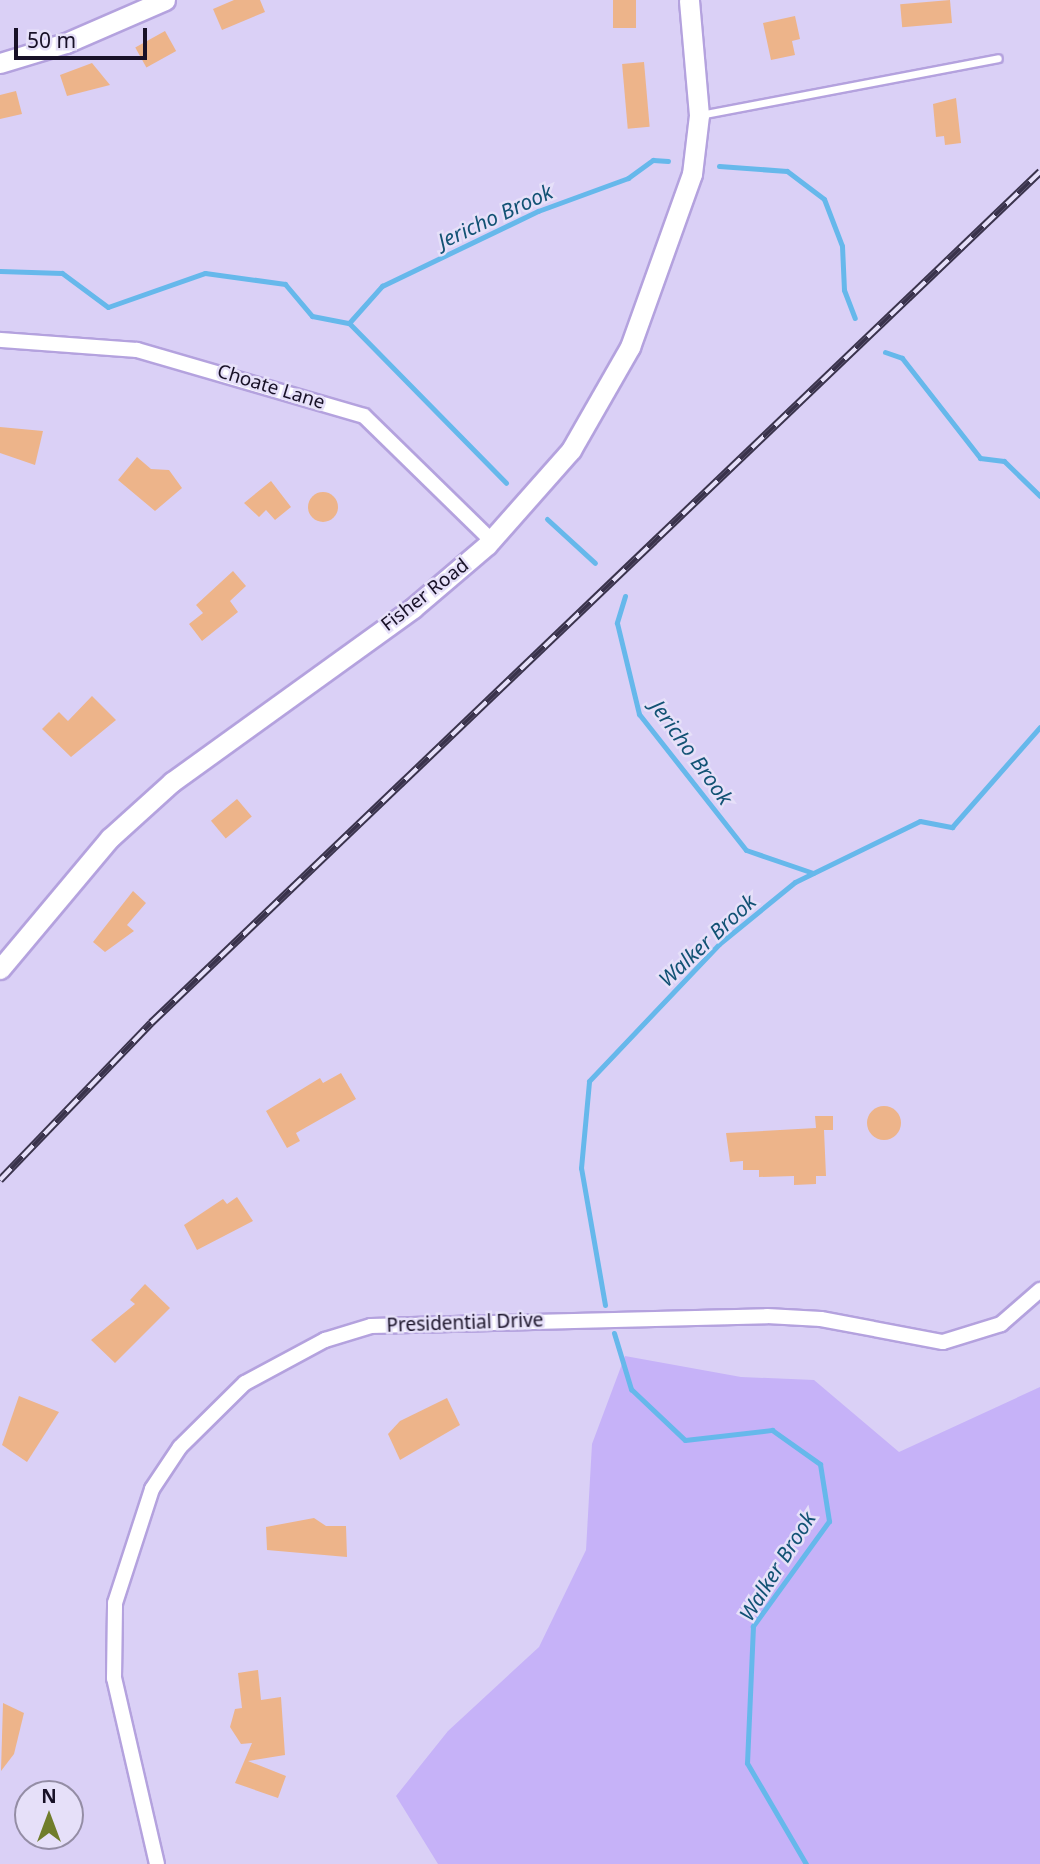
<!DOCTYPE html>
<style>
body{margin:0}
#map{position:relative;width:1040px;height:1864px;overflow:hidden;background:#dad0f6;font-family:"Noto Sans",sans-serif}
div>[style]{position:absolute}
[style*='--x']{left:calc(var(--x)*1px);top:calc(var(--y)*1px);width:calc(var(--w)*1px);rotate:calc(var(--a)*1deg)}
.green>*{inset:0;background:#c6b2f8}
.stream>*{height:5px;margin:-2.5px;padding:0 2.5px;transform-origin:2.5px;border-radius:2.5px;background:#66b8eb}
.building>*{inset:0;background:#edb48a;transform-origin:0 0}
.round{border-radius:50%}
.roads{filter:drop-shadow(2px 0 #b4a2de) drop-shadow(-2px 0 #b4a2de) drop-shadow(0 2px #b4a2de) drop-shadow(0 -2px #b4a2de)}
.service>*{height:7px;margin:-3.5px;padding:0 3.5px;transform-origin:3.5px;border-radius:3.5px;background:#fff}
.minor>*{height:14px;margin:-7px;padding:0 7px;transform-origin:7px;border-radius:7px;background:#fff}
.tertiary>*{height:19px;margin:-9.5px;padding:0 9.5px;transform-origin:9.5px;border-radius:9.5px;background:#fff}
.rail>*{height:8px;margin-top:-4px;transform-origin:0;background:repeating-linear-gradient(90deg,#e6e0f9 0 16px,#3a334c 0 32px);box-sizing:border-box;border-block:2px solid #3a334c}
span{translate:-50% -50%;white-space:nowrap;text-align:center;line-height:1.15;-webkit-text-stroke:5px #e6e0f9;paint-order:stroke}
.street-label{font-size:19px;color:#181127}
.water-label{font-size:21px;color:#125274;font-style:italic}
.north{position:absolute;left:14px;top:1780px;width:70px;height:70px;box-sizing:border-box;background:#e6e0f9;border:2px solid #948da5;border-radius:50%;rotate:0deg;font-size:19px;font-weight:700;line-height:28px;text-align:center;color:#181127}
.north::after{content:'';display:block;margin:auto;width:24px;height:32px;background:#707d2b;clip-path:polygon(50% 0,100% 100%,50% 72%,0 100%)}
.scale{position:absolute;left:14px;top:28px;width:133px;height:32px;box-sizing:border-box;border:4px solid #181127;border-top:0;padding-left:9px;font-size:21px;line-height:24px;white-space:nowrap;color:#181127;-webkit-text-stroke:5px #e6e0f9;paint-order:stroke}
</style>
<div id="map">
<div class="green">
<div style="clip-path:polygon(625px 1356px,741px 1377px,814px 1380px,899px 1452px,1040px 1387px,1040px 1864px,438px 1864px,396px 1796px,448px 1731px,539px 1647px,586px 1550px,592px 1444px)"></div>
</div>
<div class="stream">
<div style="--x:719;--y:166;--w:68;--a:4.2"></div>
<div style="--x:787;--y:171;--w:46;--a:37.1"></div>
<div style="--x:824;--y:199;--w:50;--a:69"></div>
<div style="--x:842;--y:246;--w:44;--a:87.4"></div>
<div style="--x:844;--y:290;--w:30;--a:69"></div>
<div style="--x:0;--y:271;--w:62;--a:1.8"></div>
<div style="--x:62;--y:273;--w:57;--a:36.5"></div>
<div style="--x:108;--y:307;--w:103;--a:-19.3"></div>
<div style="--x:205;--y:273;--w:81;--a:7.8"></div>
<div style="--x:285;--y:284;--w:42;--a:49.8"></div>
<div style="--x:312;--y:316;--w:38;--a:11"></div>
<div style="--x:349;--y:323;--w:50;--a:-48.3"></div>
<div style="--x:382;--y:286;--w:173;--a:-25.7"></div>
<div style="--x:538;--y:211;--w:96;--a:-20.1"></div>
<div style="--x:628;--y:178;--w:31;--a:-36"></div>
<div style="--x:653;--y:160;--w:15;--a:4"></div>
<div style="--x:349;--y:323;--w:224;--a:45.5"></div>
<div style="--x:885;--y:352;--w:18;--a:19"></div>
<div style="--x:902;--y:358;--w:127;--a:52"></div>
<div style="--x:980;--y:458;--w:24;--a:7"></div>
<div style="--x:1004;--y:461;--w:50;--a:44.2"></div>
<div style="--x:547;--y:519;--w:65;--a:42.5"></div>
<div style="--x:625;--y:596;--w:28;--a:107"></div>
<div style="--x:617;--y:623;--w:94;--a:76.4"></div>
<div style="--x:639;--y:714;--w:173;--a:51.8"></div>
<div style="--x:746;--y:850;--w:71;--a:18.9"></div>
<div style="--x:605;--y:1305;--w:139;--a:-99.9"></div>
<div style="--x:581;--y:1168;--w:87;--a:-84.7"></div>
<div style="--x:589;--y:1081;--w:189;--a:-46.5"></div>
<div style="--x:719;--y:944;--w:98;--a:-39.2"></div>
<div style="--x:795;--y:882;--w:139;--a:-26"></div>
<div style="--x:920;--y:821;--w:33;--a:11"></div>
<div style="--x:952;--y:827;--w:133;--a:-48.7"></div>
<div style="--x:614;--y:1333;--w:59;--a:73.1"></div>
<div style="--x:631;--y:1389;--w:74;--a:43.4"></div>
<div style="--x:685;--y:1440;--w:88;--a:-6.6"></div>
<div style="--x:772;--y:1430;--w:59;--a:35.3"></div>
<div style="--x:820;--y:1464;--w:58;--a:81"></div>
<div style="--x:829;--y:1521;--w:130;--a:125.9"></div>
<div style="--x:753;--y:1626;--w:137;--a:92.5"></div>
<div style="--x:747;--y:1763;--w:117;--a:59.7"></div>
</div>
<div class="building">
<div style="clip-path:polygon(234px 0,260px 0,265px 12px,222px 30px,213px 9px)"></div>
<div style="left:613px;top:0;width:23px;height:28px"></div>
<div style="left:950px;top:0;width:23px;height:50px;rotate:85deg"></div>
<div style="clip-path:polygon(795px 16px,800px 39px,792px 41px,795px 55px,771px 60px,763px 23px)"></div>
<div style="left:165px;top:31px;width:23px;height:34px;rotate:61deg"></div>
<div style="left:644px;top:62px;width:65px;height:22px;rotate:85deg"></div>
<div style="clip-path:polygon(92px 63px,110px 85px,67px 96px,60px 75px)"></div>
<div style="clip-path:polygon(16px 91px,22px 114px,0 119px,0 95px)"></div>
<div style="clip-path:polygon(956px 98px,961px 143px,945px 145px,944px 136px,936px 137px,933px 104px)"></div>
<div style="clip-path:polygon(0 427px,43px 431px,35px 465px,0 453px)"></div>
<div style="clip-path:polygon(137px 457px,151px 469px,169px 470px,182px 488px,155px 511px,118px 480px)"></div>
<div style="clip-path:polygon(271px 481px,291px 507px,275px 520px,266px 510px,259px 517px,244px 503px)"></div>
<div class="round" style="left:308px;top:492px;width:30px;height:30px"></div>
<div style="clip-path:polygon(233px 571px,246px 586px,230px 601px,238px 612px,202px 641px,189px 624px,203px 613px,196px 605px)"></div>
<div style="clip-path:polygon(92px 696px,116px 720px,71px 757px,42px 729px,59px 712px,68px 721px)"></div>
<div style="left:237px;top:799px;width:23px;height:34px;rotate:50deg"></div>
<div style="clip-path:polygon(133px 891px,146px 903px,127px 925px,134px 931px,105px 952px,93px 942px)"></div>
<div style="clip-path:polygon(341px 1073px,356px 1099px,296px 1133px,300px 1141px,287px 1148px,266px 1111px,320px 1078px,323px 1083px)"></div>
<div class="round" style="left:867px;top:1106px;width:34px;height:34px"></div>
<div style="clip-path:polygon(815px 1116px,833px 1116px,833px 1130px,824px 1130px,826px 1176px,816px 1176px,816px 1184px,794px 1185px,794px 1176px,759px 1177px,759px 1170px,743px 1170px,743px 1161px,730px 1162px,726px 1133px,816px 1128px)"></div>
<div style="clip-path:polygon(237px 1197px,253px 1221px,197px 1250px,184px 1225px,223px 1199px,227px 1204px)"></div>
<div style="clip-path:polygon(145px 1284px,170px 1308px,115px 1363px,91px 1340px,135px 1304px,130px 1300px)"></div>
<div style="clip-path:polygon(19px 1396px,59px 1412px,27px 1462px,2px 1445px)"></div>
<div style="clip-path:polygon(447px 1398px,460px 1425px,400px 1460px,388px 1434px,400px 1421px)"></div>
<div style="clip-path:polygon(314px 1518px,326px 1526px,346px 1526px,347px 1557px,267px 1550px,266px 1527px)"></div>
<div style="clip-path:polygon(258px 1670px,261px 1700px,281px 1697px,285px 1755px,248px 1761px,286px 1776px,278px 1798px,235px 1783px,252px 1743px,241px 1744px,230px 1727px,235px 1709px,242px 1708px,238px 1673px)"></div>
<div style="clip-path:polygon(3px 1703px,24px 1713px,14px 1754px,1px 1771px)"></div>
</div>
<div class="roads">
<div class="service">
<div style="--x:700;--y:115;--w:303;--a:-10.8"></div>
</div>
<div class="minor">
<div style="--x:0;--y:340;--w:137;--a:4.2"></div>
<div style="--x:137;--y:350;--w:236;--a:16.2"></div>
<div style="--x:364;--y:416;--w:179;--a:44.3"></div>
<div style="--x:157;--y:1864;--w:191;--a:-103"></div>
<div style="--x:114;--y:1678;--w:75;--a:-89.2"></div>
<div style="--x:115;--y:1603;--w:120;--a:-72"></div>
<div style="--x:152;--y:1489;--w:50;--a:-56.3"></div>
<div style="--x:180;--y:1447;--w:91;--a:-44.6"></div>
<div style="--x:245;--y:1383;--w:91;--a:-28.3"></div>
<div style="--x:325;--y:1340;--w:48;--a:-16.9"></div>
<div style="--x:371;--y:1326;--w:396;--a:-1.4"></div>
<div style="--x:767;--y:1316;--w:54;--a:3.2"></div>
<div style="--x:821;--y:1319;--w:124;--a:10.7"></div>
<div style="--x:943;--y:1342;--w:61;--a:-17.2"></div>
<div style="--x:1001;--y:1324;--w:52;--a:-41.1"></div>
</div>
<div class="tertiary">
<div style="--x:0;--y:63;--w:69;--a:-16.9"></div>
<div style="--x:66;--y:43;--w:108;--a:-23.5"></div>
<div style="--x:0;--y:969;--w:171;--a:-50"></div>
<div style="--x:110;--y:838;--w:84;--a:-42.1"></div>
<div style="--x:172;--y:782;--w:297;--a:-35.8"></div>
<div style="--x:413;--y:608;--w:97;--a:-40.4"></div>
<div style="--x:487;--y:545;--w:127;--a:-48.5"></div>
<div style="--x:571;--y:450;--w:119;--a:-60.2"></div>
<div style="--x:630;--y:347;--w:184;--a:-70.3"></div>
<div style="--x:692;--y:174;--w:59;--a:-83.2"></div>
<div style="--x:699;--y:115;--w:115;--a:-95"></div>
</div>
</div>
<div class="rail">
<div style="--x:0;--y:1180;--w:218;--a:-46.1"></div>
<div style="--x:151;--y:1023;--w:1231;--a:-43.75"></div>
</div>
<div class="street-label">
<span style="left:271px;top:387px;rotate:17deg">Choate Lane</span>
<span style="left:425px;top:595px;rotate:-38deg">Fisher Road</span>
<span style="left:465px;top:1323px;rotate:-2deg">Presidential Drive</span>
</div>
<div class="water-label">
<span style="left:495px;top:216px;rotate:-25deg">Jericho Brook</span>
<span style="left:692px;top:752px;rotate:54deg">Jericho Brook</span>
<span style="left:707px;top:940px;rotate:-43deg">Walker Brook</span>
<span style="left:777px;top:1566px;rotate:-58deg">Walker Brook</span>
</div>
<div class="north">N</div>
<div class="scale">50 m</div>
</div>
